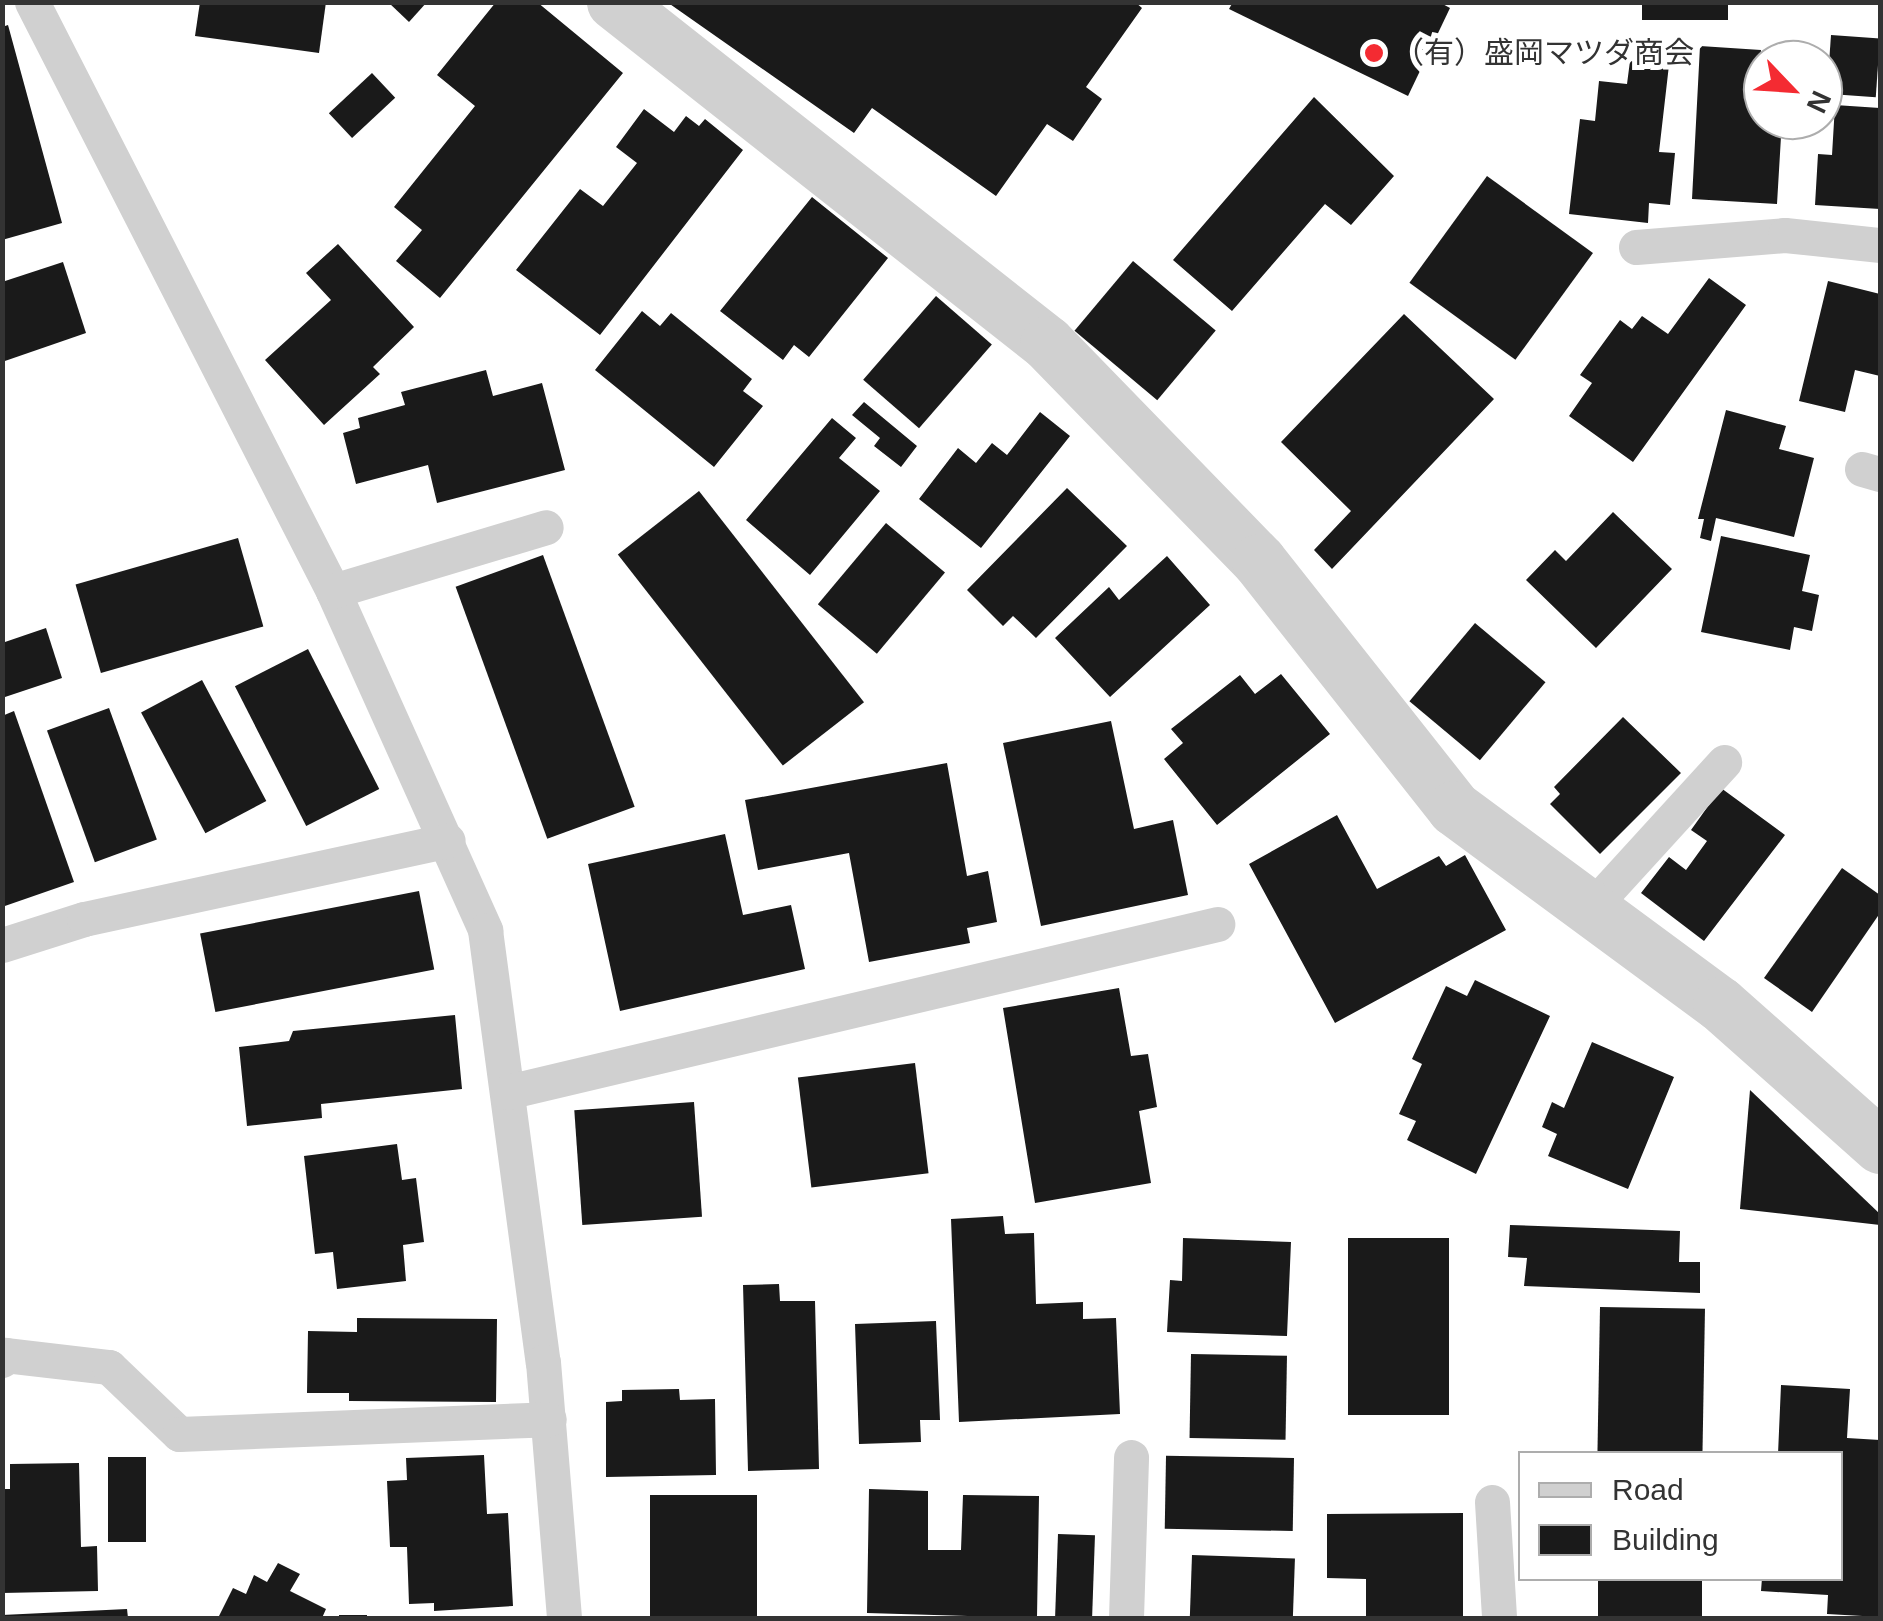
<!DOCTYPE html>
<meta charset="utf-8">
<style>
body{margin:0}
#map{position:relative;width:1883px;height:1621px;overflow:hidden;background:#fff;font-family:Helvetica,"Noto Sans JP",sans-serif}
div>[style]{position:absolute}
[style*='--x']{left:calc(var(--x)*1px);top:calc(var(--y)*1px);width:calc(var(--w)*1px);rotate:calc(var(--a)*1deg)}
.building>*{inset:0;background:#1a1a1a;transform-origin:0 0}
.service>*{height:35px;margin:-17.5px;padding:0 17.5px;transform-origin:17.5px;border-radius:17.5px;background:#d0d0d0}
.minor>*{height:55px;margin:-27.5px;padding:0 27.5px;transform-origin:27.5px;border-radius:27.5px;background:#d0d0d0}
.dots>*{width:28px;height:28px;translate:-50% -50%;box-sizing:border-box;border:5px solid #fff;border-radius:50%}
span{translate:-50% -50%;white-space:nowrap;text-align:center;line-height:1.15;-webkit-text-stroke:10px #fff;paint-order:stroke}
.poi-label{font-size:30px;color:#333}
.left{translate:0 -50%;text-align:left}
.frame{position:absolute;inset:0;border:5px solid #333;pointer-events:none}
.legend{position:absolute;left:1518px;top:1451px;width:325px;height:130px;box-sizing:border-box;background:#fff;border:2px solid #adadad;margin:0;padding:12px 18px;list-style:none;font-size:30px;color:#333}
.legend li{display:flex;align-items:center;gap:20px;height:50px}
.legend b{width:50px;border:2px solid #adadad}
.north{position:absolute;left:1743px;top:40px;width:100px;height:100px;box-sizing:border-box;background:#fff;border:2px solid #adadad;border-radius:50%;rotate:115deg;font-size:28px;font-weight:700;line-height:40px;text-align:center;color:#333}
.north::after{content:'';display:block;margin:auto;width:35px;height:45px;background:#f42b32;clip-path:polygon(50% 0,100% 100%,50% 72%,0 100%)}
</style>
<div id="map">
<div class="building">
<div style="clip-path:polygon(200px 2px,326px 2px,319px 53px,195px 36px)"></div>
<div style="clip-path:polygon(388px 2px,427px 2px,409px 22px)"></div>
<div style="clip-path:polygon(496px 2px,537px 2px,623px 73px,440px 298px,396px 261px,422px 230px,394px 207px,475px 106px,437px 75px)"></div>
<div style="clip-path:polygon(667px 2px,1135px 2px,1142px 8px,1086px 87px,1102px 99px,1073px 141px,1047px 124px,996px 196px,872px 108px,854px 133px)"></div>
<div style="clip-path:polygon(1233px 2px,1439px 2px,1450px 8px,1408px 96px,1229px 9px)"></div>
<div style="left:1642px;top:2px;width:86px;height:18px"></div>
<div style="clip-path:polygon(8px 25px,62px 223px,2px 240px,2px 27px)"></div>
<div style="left:1831px;top:35px;width:49px;height:59px;rotate:4deg"></div>
<div style="clip-path:polygon(1700px 46px,1761px 50px,1756px 112px,1763px 120px,1782px 120px,1777px 204px,1692px 199px)"></div>
<div style="clip-path:polygon(1630px 61px,1669px 65px,1659px 152px,1675px 153px,1670px 205px,1649px 203px,1648px 223px,1569px 214px,1580px 119px,1595px 121px,1599px 81px,1627px 84px)"></div>
<div style="left:372px;top:73px;width:34px;height:59px;rotate:47deg"></div>
<div style="clip-path:polygon(1314px 97px,1394px 176px,1351px 225px,1325px 204px,1232px 311px,1173px 260px)"></div>
<div style="clip-path:polygon(1835px 105px,1880px 108px,1880px 209px,1815px 205px,1818px 154px,1832px 155px)"></div>
<div style="clip-path:polygon(644px 109px,674px 132px,686px 116px,699px 126px,705px 119px,743px 150px,600px 335px,516px 270px,580px 189px,603px 206px,637px 163px,616px 147px)"></div>
<div style="left:1487px;top:176px;width:131px;height:132px;rotate:36deg"></div>
<div style="clip-path:polygon(812px 197px,888px 258px,809px 357px,794px 345px,783px 360px,720px 311px)"></div>
<div style="clip-path:polygon(338px 244px,414px 327px,373px 367px,380px 374px,324px 425px,265px 360px,331px 300px,306px 273px)"></div>
<div style="left:1133px;top:261px;width:108px;height:91px;rotate:40deg"></div>
<div style="clip-path:polygon(63px 262px,86px 333px,2px 362px,2px 282px)"></div>
<div style="clip-path:polygon(1709px 278px,1746px 305px,1633px 462px,1569px 416px,1592px 383px,1580px 375px,1620px 320px,1632px 329px,1642px 316px,1668px 334px)"></div>
<div style="clip-path:polygon(1828px 281px,1880px 294px,1880px 376px,1855px 370px,1845px 412px,1799px 401px)"></div>
<div style="left:936px;top:296px;width:74px;height:111px;rotate:41deg"></div>
<div style="clip-path:polygon(642px 311px,660px 326px,671px 313px,752px 379px,743px 391px,763px 406px,714px 467px,595px 370px)"></div>
<div style="clip-path:polygon(1404px 314px,1494px 399px,1332px 569px,1314px 550px,1351px 511px,1281px 442px)"></div>
<div style="clip-path:polygon(486px 370px,493px 396px,542px 383px,565px 470px,437px 503px,428px 465px,356px 484px,343px 433px,360px 428px,358px 418px,405px 405px,401px 392px)"></div>
<div style="clip-path:polygon(864px 402px,917px 446px,901px 467px,874px 446px,880px 438px,852px 415px)"></div>
<div style="clip-path:polygon(1726px 410px,1786px 426px,1779px 449px,1814px 458px,1794px 537px,1716px 518px,1711px 541px,1700px 538px,1704px 519px,1698px 519px)"></div>
<div style="clip-path:polygon(1040px 412px,1070px 436px,981px 548px,919px 499px,958px 448px,976px 463px,992px 443px,1007px 455px)"></div>
<div style="clip-path:polygon(832px 418px,856px 438px,839px 458px,880px 491px,810px 575px,746px 520px)"></div>
<div style="clip-path:polygon(1067px 488px,1127px 546px,1036px 638px,1013px 616px,1003px 626px,967px 590px)"></div>
<div style="left:699px;top:491px;width:268px;height:103px;rotate:52deg"></div>
<div style="clip-path:polygon(1613px 512px,1672px 569px,1596px 648px,1526px 580px,1555px 550px,1566px 561px)"></div>
<div style="left:886px;top:523px;width:77px;height:106px;rotate:40deg"></div>
<div style="clip-path:polygon(1721px 536px,1810px 555px,1802px 591px,1819px 595px,1812px 631px,1794px 627px,1790px 650px,1701px 632px)"></div>
<div style="left:238px;top:538px;width:92px;height:169px;rotate:74deg"></div>
<div style="left:543px;top:555px;width:268px;height:93px;rotate:70deg"></div>
<div style="clip-path:polygon(1167px 556px,1210px 605px,1110px 697px,1055px 638px,1109px 587px,1119px 600px)"></div>
<div style="left:1475px;top:623px;width:92px;height:102px;rotate:40deg"></div>
<div style="clip-path:polygon(46px 628px,62px 678px,2px 698px,2px 643px)"></div>
<div style="left:308px;top:649px;width:157px;height:82px;rotate:63deg"></div>
<div style="clip-path:polygon(1281px 674px,1330px 734px,1217px 825px,1164px 759px,1183px 743px,1171px 729px,1240px 675px,1255px 694px)"></div>
<div style="left:202px;top:680px;width:137px;height:69px;rotate:62deg"></div>
<div style="left:109px;top:708px;width:140px;height:66px;rotate:70deg"></div>
<div style="clip-path:polygon(14px 711px,74px 882px,2px 907px,2px 716px)"></div>
<div style="clip-path:polygon(1623px 717px,1681px 773px,1600px 854px,1550px 804px,1560px 794px,1554px 787px)"></div>
<div style="clip-path:polygon(1111px 721px,1134px 829px,1173px 820px,1188px 895px,1041px 926px,1003px 743px)"></div>
<div style="clip-path:polygon(947px 763px,967px 876px,988px 871px,997px 922px,967px 928px,970px 943px,869px 962px,849px 853px,758px 870px,745px 800px)"></div>
<div style="clip-path:polygon(1721px 788px,1785px 835px,1704px 941px,1641px 893px,1669px 857px,1686px 870px,1707px 841px,1691px 830px)"></div>
<div style="clip-path:polygon(1337px 815px,1377px 889px,1439px 856px,1446px 866px,1465px 855px,1506px 930px,1335px 1023px,1249px 864px)"></div>
<div style="clip-path:polygon(725px 834px,743px 915px,791px 905px,805px 969px,620px 1011px,588px 864px)"></div>
<div style="clip-path:polygon(1842px 868px,1880px 895px,1880px 913px,1812px 1012px,1764px 978px)"></div>
<div style="left:419px;top:891px;width:80px;height:223px;rotate:79deg"></div>
<div style="clip-path:polygon(1475px 980px,1550px 1016px,1476px 1174px,1407px 1140px,1416px 1121px,1399px 1114px,1422px 1064px,1412px 1059px,1446px 986px,1467px 996px)"></div>
<div style="clip-path:polygon(1119px 988px,1131px 1056px,1148px 1054px,1157px 1107px,1139px 1111px,1151px 1183px,1035px 1203px,1003px 1008px)"></div>
<div style="clip-path:polygon(455px 1015px,462px 1089px,321px 1104px,322px 1118px,247px 1126px,239px 1047px,289px 1041px,293px 1031px)"></div>
<div style="clip-path:polygon(1592px 1042px,1674px 1077px,1628px 1189px,1548px 1156px,1557px 1134px,1542px 1127px,1552px 1102px,1564px 1108px)"></div>
<div style="left:915px;top:1063px;width:111px;height:118px;rotate:83deg"></div>
<div style="clip-path:polygon(1750px 1090px,1880px 1214px,1880px 1225px,1740px 1209px)"></div>
<div style="left:694px;top:1102px;width:115px;height:120px;rotate:86deg"></div>
<div style="clip-path:polygon(397px 1144px,402px 1180px,416px 1178px,424px 1242px,403px 1245px,406px 1281px,337px 1289px,333px 1252px,315px 1254px,304px 1156px)"></div>
<div style="clip-path:polygon(1003px 1216px,1005px 1234px,1034px 1233px,1036px 1304px,1083px 1302px,1083px 1319px,1116px 1318px,1120px 1414px,959px 1422px,951px 1219px)"></div>
<div style="clip-path:polygon(1510px 1225px,1680px 1231px,1679px 1262px,1700px 1262px,1700px 1293px,1524px 1286px,1527px 1258px,1508px 1257px)"></div>
<div style="clip-path:polygon(1183px 1238px,1291px 1242px,1287px 1336px,1167px 1332px,1170px 1280px,1182px 1281px)"></div>
<div style="left:1449px;top:1238px;width:177px;height:101px;rotate:90deg"></div>
<div style="clip-path:polygon(779px 1284px,780px 1301px,815px 1301px,819px 1469px,748px 1471px,743px 1285px)"></div>
<div style="left:1600px;top:1307px;width:105px;height:147px;rotate:1deg"></div>
<div style="clip-path:polygon(357px 1318px,497px 1319px,496px 1402px,349px 1401px,349px 1393px,307px 1393px,308px 1331px,357px 1332px)"></div>
<div style="clip-path:polygon(936px 1321px,940px 1420px,920px 1420px,921px 1442px,859px 1444px,855px 1324px)"></div>
<div style="left:1191px;top:1354px;width:96px;height:84px;rotate:1deg"></div>
<div style="clip-path:polygon(1781px 1385px,1850px 1389px,1847px 1438px,1880px 1440px,1880px 1617px,1827px 1614px,1828px 1595px,1761px 1591px,1762px 1578px,1840px 1578px,1840px 1454px,1778px 1454px)"></div>
<div style="clip-path:polygon(679px 1389px,680px 1400px,715px 1399px,716px 1475px,606px 1477px,606px 1402px,622px 1401px,622px 1390px)"></div>
<div style="clip-path:polygon(484px 1455px,487px 1514px,508px 1513px,513px 1606px,434px 1611px,434px 1603px,409px 1604px,407px 1547px,390px 1547px,387px 1481px,407px 1480px,406px 1458px)"></div>
<div style="left:108px;top:1457px;width:38px;height:85px"></div>
<div style="left:1294px;top:1458px;width:73px;height:128px;rotate:91deg"></div>
<div style="clip-path:polygon(79px 1463px,81px 1547px,97px 1546px,98px 1591px,2px 1593px,2px 1489px,10px 1489px,10px 1464px)"></div>
<div style="clip-path:polygon(869px 1489px,928px 1491px,928px 1550px,961px 1550px,963px 1495px,1039px 1496px,1037px 1618px,867px 1613px)"></div>
<div style="left:650px;top:1495px;width:107px;height:123px"></div>
<div style="clip-path:polygon(1463px 1513px,1463px 1618px,1366px 1618px,1366px 1579px,1327px 1578px,1327px 1514px)"></div>
<div style="left:1058px;top:1534px;width:37px;height:84px;rotate:2deg"></div>
<div style="left:1192px;top:1555px;width:103px;height:63px;rotate:2deg"></div>
<div style="clip-path:polygon(278px 1563px,300px 1574px,290px 1591px,326px 1609px,322px 1618px,218px 1618px,233px 1588px,246px 1594px,254px 1575px,267px 1582px)"></div>
<div style="left:1598px;top:1578px;width:104px;height:40px"></div>
<div style="clip-path:polygon(127px 1609px,128px 1618px,2px 1618px,2px 1615px)"></div>
<div style="left:339px;top:1615px;width:28px;height:3px"></div>
</div>
<div class="service">
<div style="--x:32;--y:2;--w:661;--a:62.93"></div>
<div style="--x:333;--y:591;--w:372;--a:65.8"></div>
<div style="--x:485;--y:930;--w:436;--a:82.4"></div>
<div style="--x:543;--y:1362;--w:257;--a:85.3"></div>
<div style="--x:1636;--y:247;--w:149;--a:-4.6"></div>
<div style="--x:1785;--y:235;--w:96;--a:6"></div>
<div style="--x:1862;--y:469;--w:19;--a:16"></div>
<div style="--x:333;--y:591;--w:222;--a:-16.7"></div>
<div style="--x:1590;--y:909;--w:199;--a:-47.6"></div>
<div style="--x:2;--y:945;--w:86;--a:-17.6"></div>
<div style="--x:84;--y:919;--w:372;--a:-12.2"></div>
<div style="--x:507;--y:1092;--w:730;--a:-13.31"></div>
<div style="--x:2;--y:1360;--w:6;--a:-59"></div>
<div style="--x:5;--y:1355;--w:105;--a:6.6"></div>
<div style="--x:109;--y:1367;--w:97;--a:43.7"></div>
<div style="--x:179;--y:1434;--w:370;--a:-2.3"></div>
<div style="--x:1492;--y:1502;--w:116;--a:86.5"></div>
<div style="--x:1126;--y:1618;--w:161;--a:-88.2"></div>
</div>
<div class="minor">
<div style="--x:614;--y:2;--w:551;--a:38.22"></div>
<div style="--x:1047;--y:343;--w:304;--a:45.8"></div>
<div style="--x:1259;--y:561;--w:315;--a:51.7"></div>
<div style="--x:1454;--y:808;--w:330;--a:36.4"></div>
<div style="--x:1720;--y:1004;--w:214;--a:41.6"></div>
</div>
<div class="dots">
<div style="left:1374px;top:53px;background:#f42b32"></div>
</div>
<div class="poi-label">
<span class="left" style="left:1394px;top:53px">（有）盛岡マツダ商会</span>
</div>
<div class="frame"></div>
<ul class="legend">
<li><b style="height:12px;background:#d0d0d0"></b>Road</li>
<li><b style="height:28px;background:#1a1a1a"></b>Building</li>
</ul>
<div class="north">N</div>
</div>
